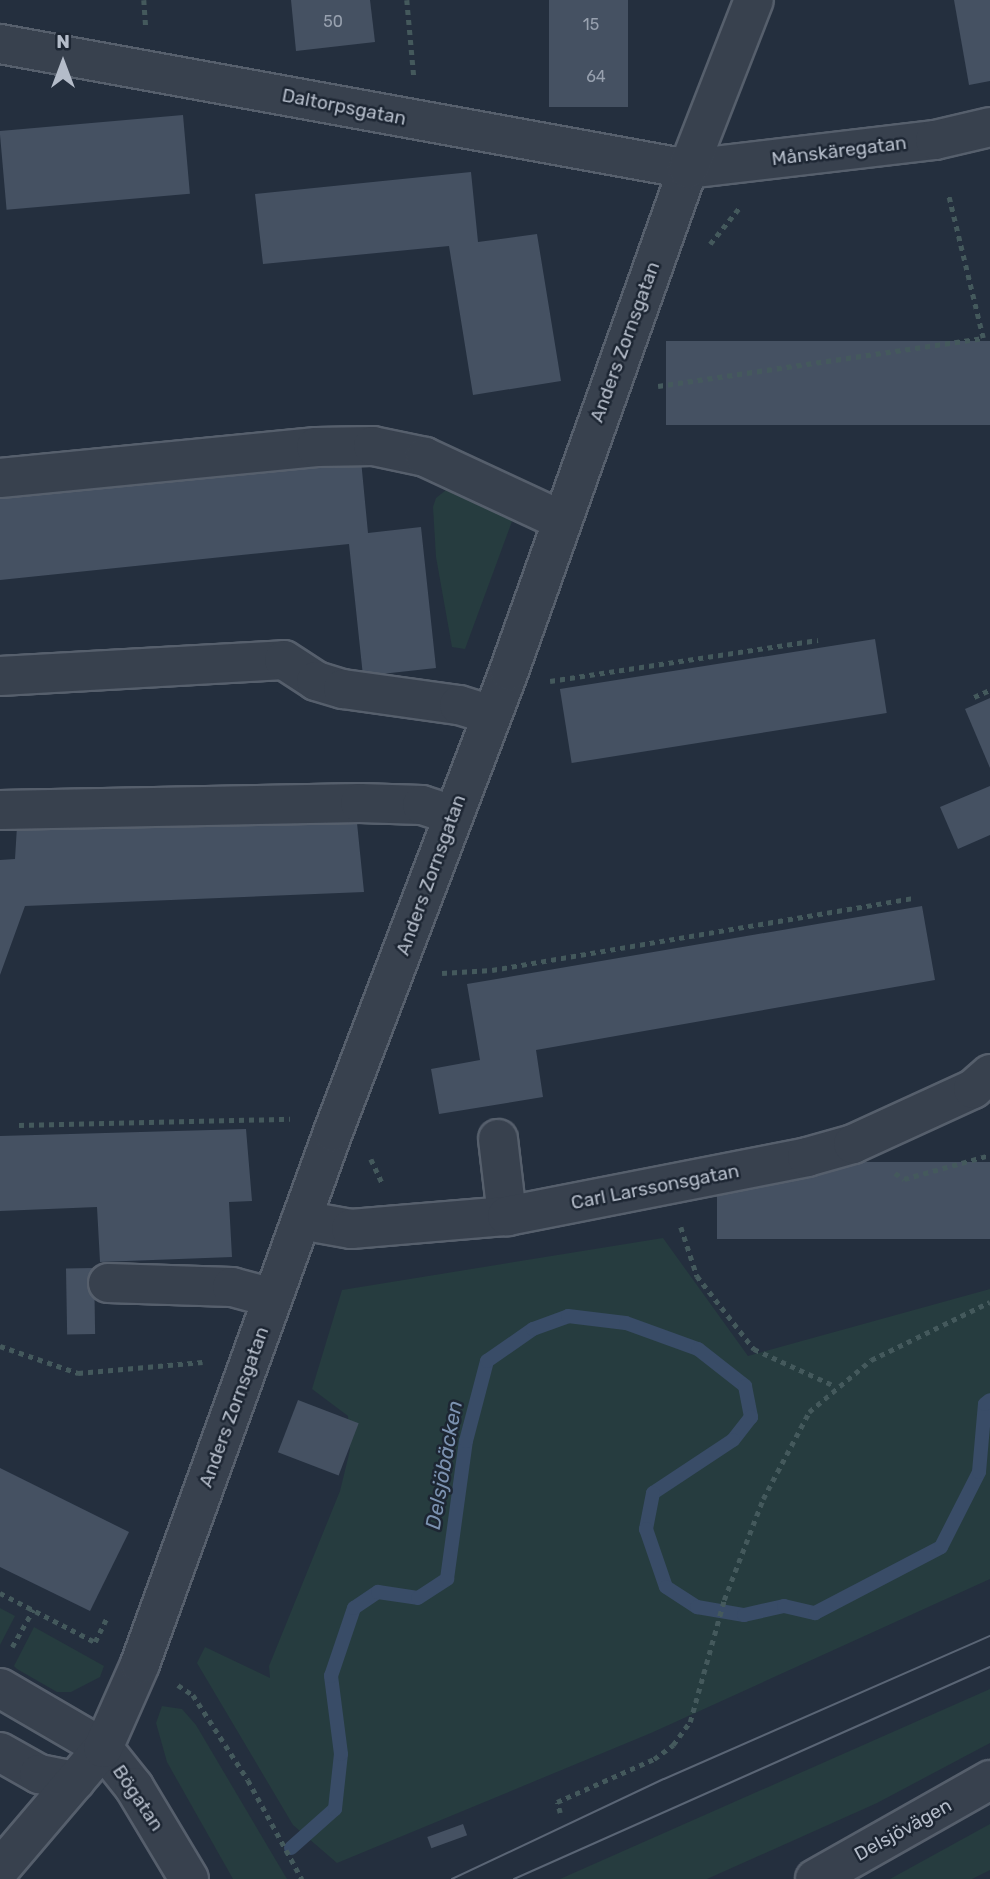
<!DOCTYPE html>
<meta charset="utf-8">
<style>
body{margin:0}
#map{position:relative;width:990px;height:1879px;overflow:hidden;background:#242f3e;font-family:Rubik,sans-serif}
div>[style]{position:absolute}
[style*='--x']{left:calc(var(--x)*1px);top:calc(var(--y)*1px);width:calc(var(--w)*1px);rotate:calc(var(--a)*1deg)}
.green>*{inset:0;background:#263c3f}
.stream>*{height:14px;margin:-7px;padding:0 7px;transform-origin:7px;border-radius:7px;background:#394c67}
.building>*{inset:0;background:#455162;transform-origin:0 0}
.path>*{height:4.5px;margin-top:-2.25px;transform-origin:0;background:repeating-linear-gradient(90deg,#44595c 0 5px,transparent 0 10px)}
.roads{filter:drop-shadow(2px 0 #565f6c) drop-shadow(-2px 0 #565f6c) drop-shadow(0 2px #565f6c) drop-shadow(0 -2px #565f6c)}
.minor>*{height:38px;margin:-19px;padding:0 19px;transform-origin:19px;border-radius:19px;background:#38414e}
.tram>*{height:2px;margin:-1px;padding:0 1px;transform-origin:1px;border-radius:1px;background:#5a6575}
span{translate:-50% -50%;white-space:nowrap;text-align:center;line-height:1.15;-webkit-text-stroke:5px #1d2633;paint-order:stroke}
.number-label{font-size:16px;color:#98a1af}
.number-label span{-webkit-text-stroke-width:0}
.street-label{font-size:19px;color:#b4bcc9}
.water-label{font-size:21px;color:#7c92b1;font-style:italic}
.north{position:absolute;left:28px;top:28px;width:70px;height:70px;-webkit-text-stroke:5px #1d2633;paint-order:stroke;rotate:0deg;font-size:19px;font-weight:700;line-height:28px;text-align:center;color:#b4bcc9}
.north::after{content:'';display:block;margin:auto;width:24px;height:32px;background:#b4bcc9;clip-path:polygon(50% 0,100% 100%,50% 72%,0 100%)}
</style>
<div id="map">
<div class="green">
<div style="clip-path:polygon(446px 490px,514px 516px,465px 649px,452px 647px,436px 557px,433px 507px,436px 498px)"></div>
<div style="clip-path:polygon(663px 1238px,748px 1356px,990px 1289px,990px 1579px,651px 1733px,337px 1863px,293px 1825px,197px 1663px,205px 1647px,270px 1678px,269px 1666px,340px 1491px,350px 1450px,348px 1416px,312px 1389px,342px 1290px)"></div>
<div style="clip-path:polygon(0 1608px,15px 1616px,0 1645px)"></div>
<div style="clip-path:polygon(34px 1627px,104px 1666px,100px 1677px,71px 1692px,57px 1692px,17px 1669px,14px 1666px)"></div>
<div style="clip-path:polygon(990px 1689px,990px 1743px,877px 1803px,707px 1879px,560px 1879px)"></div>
<div style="clip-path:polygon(162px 1706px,182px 1709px,196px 1725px,287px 1879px,233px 1879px,167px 1762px,156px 1723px)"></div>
<div style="clip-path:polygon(990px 1824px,990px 1870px,972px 1879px,890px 1879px)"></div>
</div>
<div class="stream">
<div style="--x:291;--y:1848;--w:59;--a:-41.6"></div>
<div style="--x:335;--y:1809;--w:55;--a:-83.8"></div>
<div style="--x:341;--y:1754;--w:79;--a:-97.3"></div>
<div style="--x:331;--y:1676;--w:72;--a:-71.3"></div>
<div style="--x:354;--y:1608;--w:29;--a:-34"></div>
<div style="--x:378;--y:1592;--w:40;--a:8.5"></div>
<div style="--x:418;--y:1598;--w:35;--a:-33"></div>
<div style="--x:447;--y:1579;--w:139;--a:-82.2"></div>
<div style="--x:466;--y:1441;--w:83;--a:-75.3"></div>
<div style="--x:487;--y:1361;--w:56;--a:-34.8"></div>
<div style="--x:533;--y:1329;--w:37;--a:-20"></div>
<div style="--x:568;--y:1316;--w:58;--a:6.9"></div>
<div style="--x:626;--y:1323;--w:77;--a:19.9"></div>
<div style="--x:698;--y:1349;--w:60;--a:38.2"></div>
<div style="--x:745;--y:1386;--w:32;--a:79"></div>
<div style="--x:751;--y:1417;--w:29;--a:128"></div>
<div style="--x:733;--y:1440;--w:96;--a:146.5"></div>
<div style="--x:653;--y:1493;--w:37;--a:101"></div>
<div style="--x:646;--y:1529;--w:61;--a:71"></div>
<div style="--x:666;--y:1587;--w:37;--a:33"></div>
<div style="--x:697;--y:1607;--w:48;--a:9.7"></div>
<div style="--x:744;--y:1615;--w:41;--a:-12.7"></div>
<div style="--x:784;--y:1606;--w:32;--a:13"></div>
<div style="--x:815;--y:1613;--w:142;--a:-27.6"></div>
<div style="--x:941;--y:1547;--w:84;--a:-63.1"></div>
<div style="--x:979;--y:1472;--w:68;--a:-85"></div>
<div style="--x:985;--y:1404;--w:6;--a:-39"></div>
</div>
<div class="building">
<div style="clip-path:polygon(291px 0,370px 0,375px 42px,296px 51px)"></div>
<div style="left:549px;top:0;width:79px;height:107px"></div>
<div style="clip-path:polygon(954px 0,990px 0,990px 81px,969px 85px)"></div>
<div style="left:183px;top:115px;width:79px;height:184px;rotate:85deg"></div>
<div style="clip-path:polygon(471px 172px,478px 242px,537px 234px,561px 381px,473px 395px,449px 246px,263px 264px,255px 194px)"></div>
<div style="left:990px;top:341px;width:84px;height:324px;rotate:90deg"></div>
<div style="clip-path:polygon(361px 460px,368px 533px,421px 527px,436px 668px,363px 676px,349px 544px,0 580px,0 497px)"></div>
<div style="left:875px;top:639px;width:75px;height:319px;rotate:81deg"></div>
<div style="clip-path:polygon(990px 698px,990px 768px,965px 709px)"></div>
<div style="clip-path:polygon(990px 786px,990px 835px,958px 849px,940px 807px)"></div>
<div style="clip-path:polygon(356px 813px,364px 892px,25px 906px,0 975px,0 860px,15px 859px,17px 826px)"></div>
<div style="clip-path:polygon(922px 906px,935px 980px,536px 1050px,543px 1097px,439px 1114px,431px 1069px,480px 1060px,467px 984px)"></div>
<div style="clip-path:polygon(246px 1129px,252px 1201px,229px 1202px,232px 1257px,100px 1262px,97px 1207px,0 1211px,0 1136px)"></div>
<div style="left:990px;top:1162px;width:77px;height:273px;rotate:90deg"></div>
<div style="left:94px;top:1268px;width:66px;height:28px;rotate:89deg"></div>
<div style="left:298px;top:1400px;width:65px;height:56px;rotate:21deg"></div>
<div style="clip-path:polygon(0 1468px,129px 1532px,90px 1611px,0 1567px)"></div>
<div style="left:463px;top:1824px;width:12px;height:38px;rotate:70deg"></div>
</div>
<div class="path">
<div style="--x:144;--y:0;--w:26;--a:86"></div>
<div style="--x:407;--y:0;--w:77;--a:84.8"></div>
<div style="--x:710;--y:244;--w:48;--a:-51"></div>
<div style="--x:658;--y:386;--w:329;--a:-8.4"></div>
<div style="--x:983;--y:338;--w:149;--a:-103.6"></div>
<div style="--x:550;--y:681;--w:271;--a:-8.7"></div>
<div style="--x:974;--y:697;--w:17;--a:-24"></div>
<div style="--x:442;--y:973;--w:50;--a:-3.4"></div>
<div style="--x:492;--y:970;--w:428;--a:-9.7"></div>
<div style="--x:19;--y:1125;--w:271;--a:-1.3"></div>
<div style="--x:371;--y:1159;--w:26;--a:65"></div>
<div style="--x:895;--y:1173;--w:11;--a:34"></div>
<div style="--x:904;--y:1179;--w:89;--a:-15.6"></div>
<div style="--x:681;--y:1227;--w:52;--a:71.9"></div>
<div style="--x:697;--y:1276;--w:93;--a:52"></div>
<div style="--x:754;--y:1349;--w:89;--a:24.6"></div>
<div style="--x:0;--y:1346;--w:83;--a:19.1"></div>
<div style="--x:78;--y:1373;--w:125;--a:-5"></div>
<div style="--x:0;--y:1593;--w:107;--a:27.3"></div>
<div style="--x:95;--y:1642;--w:25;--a:-64"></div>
<div style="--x:12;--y:1647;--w:43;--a:-60.4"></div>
<div style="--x:178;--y:1685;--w:18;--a:34"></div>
<div style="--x:193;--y:1695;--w:101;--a:57.1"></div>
<div style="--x:248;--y:1780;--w:113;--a:61.4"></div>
<div style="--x:560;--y:1813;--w:11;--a:-105"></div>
<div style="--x:557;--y:1802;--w:106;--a:-23.9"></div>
<div style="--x:654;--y:1759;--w:24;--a:-36"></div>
<div style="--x:673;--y:1745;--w:29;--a:-54"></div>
<div style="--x:690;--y:1722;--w:127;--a:-74.4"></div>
<div style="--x:724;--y:1600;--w:108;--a:-68.9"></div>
<div style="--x:763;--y:1499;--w:98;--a:-62.1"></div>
<div style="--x:809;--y:1412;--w:81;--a:-40"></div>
<div style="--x:871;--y:1360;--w:132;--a:-26"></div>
</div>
<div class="roads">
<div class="minor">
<div style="--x:0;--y:44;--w:699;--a:10.3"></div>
<div style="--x:688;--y:169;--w:249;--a:-6.7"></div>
<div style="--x:935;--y:140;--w:57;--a:-13.3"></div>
<div style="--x:0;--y:478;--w:318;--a:-5.6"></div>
<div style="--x:316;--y:447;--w:57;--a:-1"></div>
<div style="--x:373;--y:446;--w:53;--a:11.9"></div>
<div style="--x:425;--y:457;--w:150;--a:24.9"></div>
<div style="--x:0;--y:676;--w:284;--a:-3.2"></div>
<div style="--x:284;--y:660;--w:38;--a:33"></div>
<div style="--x:316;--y:681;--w:28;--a:17"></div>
<div style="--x:343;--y:689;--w:117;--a:7.9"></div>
<div style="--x:459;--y:705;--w:34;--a:17"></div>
<div style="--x:0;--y:810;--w:360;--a:-1.1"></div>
<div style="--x:360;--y:803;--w:62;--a:1.8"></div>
<div style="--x:422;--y:805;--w:32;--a:18"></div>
<div style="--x:498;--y:1139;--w:78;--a:83.3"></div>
<div style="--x:301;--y:1220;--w:51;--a:10.2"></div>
<div style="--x:351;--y:1229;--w:157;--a:-4.8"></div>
<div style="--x:507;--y:1216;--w:306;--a:-11.1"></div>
<div style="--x:807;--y:1157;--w:48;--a:-15.8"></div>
<div style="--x:853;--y:1144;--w:132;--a:-24.6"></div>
<div style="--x:973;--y:1089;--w:23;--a:-41"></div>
<div style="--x:108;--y:1283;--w:124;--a:1.8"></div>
<div style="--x:232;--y:1287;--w:42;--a:15"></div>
<div style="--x:0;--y:1688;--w:119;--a:30.2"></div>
<div style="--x:103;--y:1748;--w:50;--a:51.5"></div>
<div style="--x:134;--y:1787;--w:107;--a:59.1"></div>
<div style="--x:0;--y:1752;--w:45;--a:29.4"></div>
<div style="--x:39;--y:1774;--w:37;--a:11"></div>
<div style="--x:0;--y:1869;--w:159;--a:-49.6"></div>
<div style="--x:103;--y:1748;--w:92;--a:-66.2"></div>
<div style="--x:140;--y:1664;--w:566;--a:-70.06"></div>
<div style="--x:333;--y:1132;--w:493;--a:-69.1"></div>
<div style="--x:509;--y:671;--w:533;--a:-70.38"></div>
<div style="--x:688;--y:169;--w:181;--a:-68.7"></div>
<div style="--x:815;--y:1879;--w:201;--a:-29.5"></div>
</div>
</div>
<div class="tram">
<div style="--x:452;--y:1879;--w:234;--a:-25.3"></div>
<div style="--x:664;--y:1779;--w:356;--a:-23.7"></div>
<div style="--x:514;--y:1879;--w:521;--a:-24.01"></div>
</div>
<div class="number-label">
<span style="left:333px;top:22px">50</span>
<span style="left:591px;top:25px">15</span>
<span style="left:596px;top:77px">64</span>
</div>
<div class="street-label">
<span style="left:344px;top:107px;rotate:11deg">Daltorpsgatan</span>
<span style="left:839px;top:151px;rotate:-7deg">Månskäregatan</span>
<span style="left:625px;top:342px;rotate:-70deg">Anders Zornsgatan</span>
<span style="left:431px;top:875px;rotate:-70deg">Anders Zornsgatan</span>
<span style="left:655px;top:1187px;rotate:-11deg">Carl Larssonsgatan</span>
<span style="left:234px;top:1407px;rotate:-70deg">Anders Zornsgatan</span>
<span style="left:138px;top:1798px;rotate:56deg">Bögatan</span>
<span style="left:903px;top:1830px;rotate:-29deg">Delsjövägen</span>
</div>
<div class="water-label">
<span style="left:444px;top:1465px;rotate:-80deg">Delsjöbäcken</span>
</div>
<div class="north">N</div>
</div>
